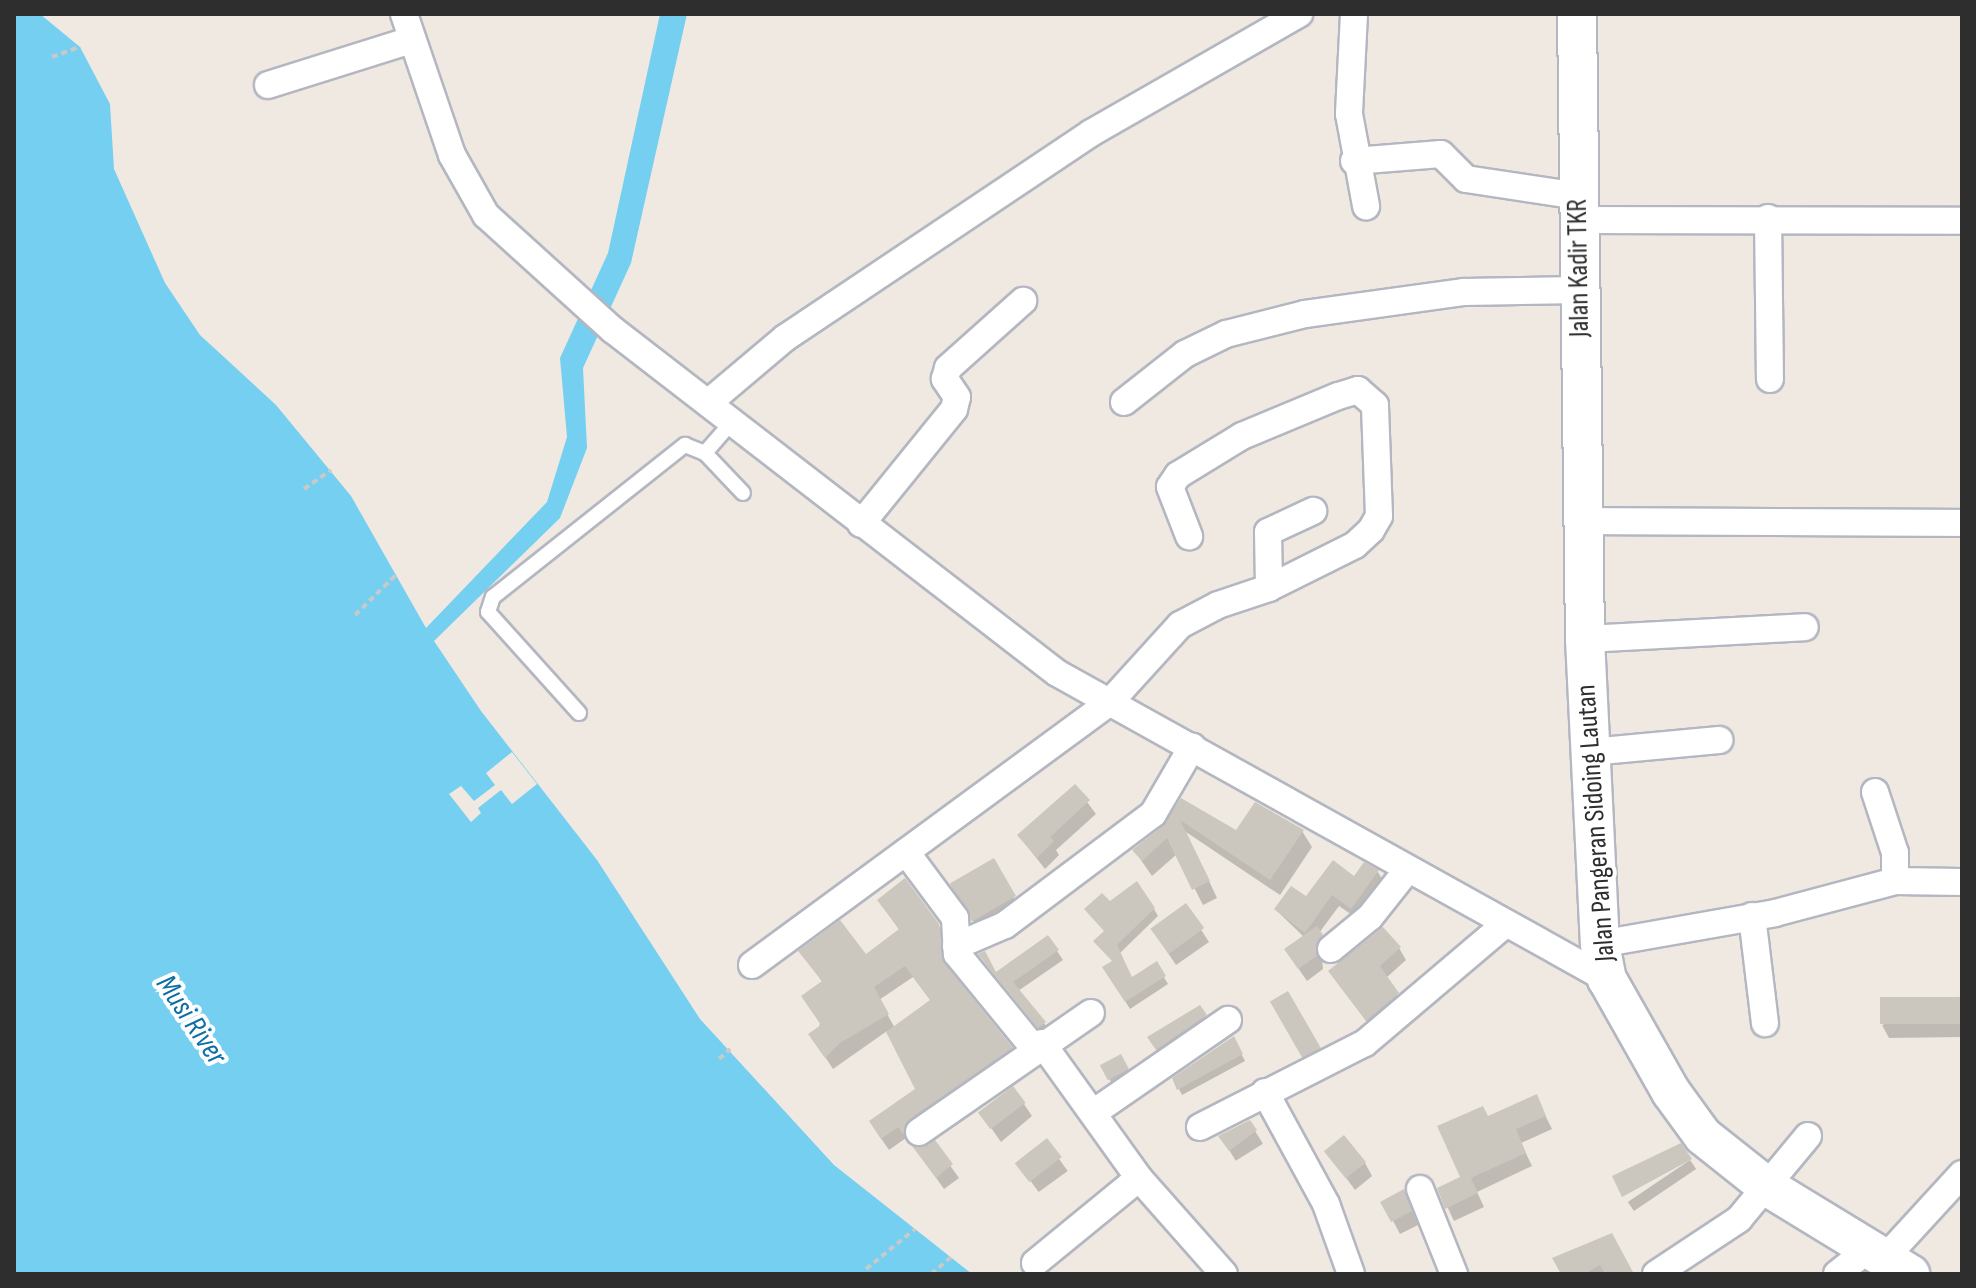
<!DOCTYPE html>
<style>
body{margin:0}
#map{position:relative;width:1976px;height:1288px;overflow:hidden;background:#efe9e1;font-family:"Sofia Sans Condensed",sans-serif}
div>[style]{position:absolute}
[style*='--x']{left:calc(var(--x)*1px);top:calc(var(--y)*1px);width:calc(var(--w)*1px);rotate:calc(var(--a)*1deg)}
.water>*{inset:0;background:#75cff0}
.pier>*{inset:0;background:#efe9e1}
.shadow>*{inset:0;background:#0003;transform-origin:0 0}
.building>*{inset:0;background:#cbc7bf;transform-origin:0 0}
.path>*{height:4px;margin-top:-2px;transform-origin:0;background:repeating-linear-gradient(90deg,#c9c9c9 0 6px,transparent 0 10px)}
.roads{filter:drop-shadow(2px 0 #b4b7c1) drop-shadow(-2px 0 #b4b7c1) drop-shadow(0 2px #b4b7c1) drop-shadow(0 -2px #b4b7c1)}
.lane>*{height:14px;margin:-7px;padding:0 7px;transform-origin:7px;border-radius:7px;background:#fff}
.street>*{height:26px;margin:-13px;padding:0 13px;transform-origin:13px;border-radius:13px;background:#fff}
.secondary>*{height:38px;margin:-19px;padding:0 19px;transform-origin:19px;border-radius:19px;background:#fff}
span{translate:-50% -50%;white-space:nowrap;text-align:center;line-height:1.15;-webkit-text-stroke:8px #fff;paint-order:stroke}
.street-label{font-size:28px;color:#2e2e2e}
.water-label{font-size:30px;color:#0d6fa3;font-style:italic}
.frame{position:absolute;inset:0;border:16px solid #2e2e2e;pointer-events:none}
</style>
<div id="map">
<div class="water">
<div style="clip-path:polygon(14px 14px,40px 14px,80px 47px,110px 104px,114px 169px,165px 283px,200px 335px,276px 405px,351px 496px,426px 628px,547px 502px,567px 437px,560px 358px,608px 253px,660px 14px,687px 14px,631px 263px,583px 368px,587px 448px,560px 518px,434px 641px,481px 711px,597px 860px,700px 1019px,834px 1165px,972px 1274px,14px 1274px)"></div>
</div>
<div class="pier">
<div style="clip-path:polygon(512px 752px,537px 784px,512px 804px,501px 790px,478px 808px,481px 813px,471px 822px,449px 794px,461px 786px,474px 801px,495px 785px,486px 773px)"></div>
</div>
<div class="shadow">
<div style="clip-path:polygon(1075px 786px,1096px 814px,1056px 850px,1059px 855px,1045px 869px,1019px 836px)"></div>
<div style="clip-path:polygon(1182px 800px,1237px 833px,1302px 831px,1312px 847px,1280px 895px,1186px 832px,1217px 898px,1203px 905px,1177px 854px,1152px 876px,1134px 850px,1165px 828px)"></div>
<div style="clip-path:polygon(1378px 872px,1384px 883px,1358px 919px,1339px 906px,1319px 933px,1329px 949px,1322px 958px,1323px 969px,1307px 981px,1294px 962px,1304px 937px,1276px 910px)"></div>
<div style="clip-path:polygon(955px 888px,1007px 888px,1021px 908px,979px 931px)"></div>
<div style="clip-path:polygon(evenodd,879px 901px,938px 925px,945px 938px,950px 974px,1018px 1061px,916px 1131px,911px 1144px,906px 1138px,889px 1150px,878px 1134px,917px 1089px,887px 1031px,833px 1069px,818px 1046px,823px 983px,801px 952px,866px 956px,900px 931px,879px 901px,913px 977px,931px 1001px,895px 1028px,879px 1000px,913px 977px)"></div>
<div style="clip-path:polygon(1109px 904px,1154px 909px,1158px 916px,1120px 953px,1132px 980px,1156px 964px,1168px 984px,1130px 1009px,1105px 968px,1113px 962px,1105px 932px,1086px 909px)"></div>
<div style="clip-path:polygon(1185px 905px,1209px 942px,1176px 965px,1160px 941px)"></div>
<div style="clip-path:polygon(1399px 948px,1406px 960px,1386px 978px,1404px 1006px,1374px 1031px,1338px 983px)"></div>
<div style="clip-path:polygon(1057px 951px,1063px 960px,1018px 991px,1044px 1023px,1050px 1033px,1045px 1036px,986px 964px,981px 955px,996px 974px)"></div>
<div style="clip-path:polygon(1958px 990px,1962px 1037px,1889px 1038px,1882px 1025px,1959px 999px)"></div>
<div style="clip-path:polygon(1287px 994px,1325px 1059px,1308px 1067px,1273px 1002px)"></div>
<div style="clip-path:polygon(1200px 1008px,1208px 1022px,1160px 1055px,1150px 1038px)"></div>
<div style="clip-path:polygon(1233px 1038px,1245px 1061px,1182px 1095px,1174px 1079px)"></div>
<div style="left:1121px;top:1056px;width:30px;height:21px;rotate:62deg"></div>
<div style="clip-path:polygon(1536px 1097px,1552px 1129px,1521px 1143px,1532px 1166px,1477px 1192px,1484px 1207px,1454px 1221px,1439px 1189px,1462px 1178px,1488px 1118px)"></div>
<div style="clip-path:polygon(1024px 1104px,1032px 1116px,1001px 1142px,980px 1112px)"></div>
<div style="left:1255px;top:1131px;width:15px;height:32px;rotate:58deg"></div>
<div style="left:1046px;top:1141px;width:37px;height:36px;rotate:54deg"></div>
<div style="clip-path:polygon(934px 1143px,959px 1178px,944px 1189px,915px 1148px)"></div>
<div style="clip-path:polygon(1327px 1152px,1365px 1163px,1372px 1176px,1355px 1190px)"></div>
<div style="left:1690px;top:1160px;width:11px;height:75px;rotate:56deg"></div>
<div style="clip-path:polygon(1404px 1191px,1418px 1225px,1400px 1234px,1383px 1202px)"></div>
<div style="clip-path:polygon(1611px 1235px,1632px 1274px,1563px 1274px)"></div>
</div>
<div class="building">
<div style="clip-path:polygon(1075px 784px,1090px 800px,1050px 837px,1054px 841px,1037px 858px,1017px 835px)"></div>
<div style="clip-path:polygon(1181px 798px,1236px 830px,1255px 802px,1304px 830px,1270px 880px,1180px 820px,1210px 881px,1192px 890px,1167px 838px,1142px 861px,1132px 850px,1163px 826px)"></div>
<div style="left:994px;top:858px;width:44px;height:51px;rotate:60deg"></div>
<div style="clip-path:polygon(1333px 860px,1354px 876px,1364px 862px,1379px 870px,1351px 909px,1332px 895px,1305px 933px,1274px 909px,1291px 886px,1306px 896px)"></div>
<div style="clip-path:polygon(905px 878px,939px 924px,945px 964px,1013px 1048px,910px 1119px,903px 1134px,898px 1127px,881px 1139px,869px 1121px,915px 1089px,886px 1032px,930px 1000px,905px 966px,874px 987px,889px 1014px,840px 1043px,825px 1058px,808px 1034px,821px 1025px,801px 996px,822px 981px,798px 951px,840px 920px,866px 954px,899px 929px,877px 900px)"></div>
<div style="clip-path:polygon(1137px 881px,1155px 908px,1117px 945px,1132px 977px,1157px 961px,1166px 976px,1125px 1002px,1102px 967px,1112px 961px,1093px 941px,1104px 931px,1084px 909px,1102px 893px,1110px 901px)"></div>
<div style="left:1186px;top:903px;width:31px;height:44px;rotate:54deg"></div>
<div style="clip-path:polygon(1317px 926px,1323px 935px,1316px 944px,1317px 956px,1298px 969px,1284px 949px)"></div>
<div style="clip-path:polygon(1383px 927px,1401px 947px,1380px 966px,1399px 993px,1366px 1021px,1328px 971px)"></div>
<div style="clip-path:polygon(1048px 935px,1059px 950px,1013px 982px,1046px 1022px,1038px 1028px,978px 954px,985px 951px,996px 972px)"></div>
<div style="left:1288px;top:991px;width:66px;height:21px;rotate:60deg"></div>
<div style="left:1962px;top:997px;width:27px;height:82px;rotate:90deg"></div>
<div style="clip-path:polygon(1200px 1005px,1207px 1015px,1156px 1050px,1147px 1037px)"></div>
<div style="clip-path:polygon(1234px 1036px,1243px 1054px,1177px 1090px,1172px 1078px)"></div>
<div style="left:1121px;top:1054px;width:17px;height:24px;rotate:62deg"></div>
<div style="left:1013px;top:1086px;width:21px;height:44px;rotate:53deg"></div>
<div style="clip-path:polygon(1537px 1094px,1546px 1116px,1516px 1129px,1526px 1153px,1471px 1178px,1478px 1193px,1445px 1209px,1437px 1188px,1460px 1177px,1437px 1126px,1483px 1106px,1488px 1116px)"></div>
<div style="clip-path:polygon(1250px 1120px,1257px 1130px,1229px 1151px,1218px 1136px)"></div>
<div style="left:1344px;top:1135px;width:35px;height:26px;rotate:51deg"></div>
<div style="left:1047px;top:1138px;width:24px;height:41px;rotate:52deg"></div>
<div style="clip-path:polygon(935px 1140px,953px 1164px,936px 1178px,912px 1146px)"></div>
<div style="clip-path:polygon(1681px 1143px,1692px 1159px,1622px 1197px,1612px 1176px)"></div>
<div style="clip-path:polygon(1404px 1189px,1412px 1211px,1391px 1222px,1380px 1202px)"></div>
<div style="clip-path:polygon(1612px 1233px,1634px 1274px,1605px 1274px,1600px 1265px,1585px 1274px,1561px 1274px,1552px 1258px)"></div>
</div>
<div class="path">
<div style="--x:52;--y:57;--w:30;--a:-20"></div>
<div style="--x:304;--y:489;--w:33;--a:-35"></div>
<div style="--x:355;--y:615;--w:57;--a:-44.3"></div>
<div style="--x:719;--y:1059;--w:15;--a:-42"></div>
<div style="--x:866;--y:1269;--w:63;--a:-39.2"></div>
<div style="--x:931;--y:1274;--w:26;--a:-40"></div>
</div>
<div class="roads">
<div class="lane">
<div style="--x:731;--y:423;--w:40;--a:131"></div>
<div style="--x:705;--y:453;--w:55;--a:46.5"></div>
<div style="--x:579;--y:713;--w:136;--a:-132"></div>
<div style="--x:488;--y:612;--w:16;--a:-72"></div>
<div style="--x:493;--y:597;--w:245;--a:-38.4"></div>
<div style="--x:685;--y:445;--w:22;--a:22"></div>
</div>
<div class="street">
<div style="--x:404;--y:14;--w:149;--a:71.2"></div>
<div style="--x:452;--y:155;--w:69;--a:60.5"></div>
<div style="--x:486;--y:215;--w:171;--a:42.2"></div>
<div style="--x:613;--y:330;--w:561;--a:37.69"></div>
<div style="--x:1057;--y:673;--w:629;--a:29.09"></div>
<div style="--x:1354;--y:14;--w:100;--a:92.9"></div>
<div style="--x:1349;--y:114;--w:94;--a:79.5"></div>
<div style="--x:268;--y:85;--w:151;--a:-17.4"></div>
<div style="--x:1354;--y:161;--w:87;--a:-4.6"></div>
<div style="--x:1441;--y:154;--w:35;--a:45"></div>
<div style="--x:1466;--y:179;--w:113;--a:8.6"></div>
<div style="--x:1768;--y:218;--w:161;--a:89.3"></div>
<div style="--x:1579;--y:220;--w:383;--a:0.1"></div>
<div style="--x:1124;--y:402;--w:78;--a:-38.2"></div>
<div style="--x:1185;--y:354;--w:46;--a:-26"></div>
<div style="--x:1226;--y:334;--w:81;--a:-14.2"></div>
<div style="--x:1305;--y:314;--w:161;--a:-7.9"></div>
<div style="--x:1464;--y:292;--w:115;--a:-1"></div>
<div style="--x:708;--y:403;--w:101;--a:-40.2"></div>
<div style="--x:785;--y:338;--w:368;--a:-33.8"></div>
<div style="--x:1091;--y:133;--w:240;--a:-29.8"></div>
<div style="--x:1584;--y:521;--w:378;--a:0.3"></div>
<div style="--x:861;--y:524;--w:148;--a:-51"></div>
<div style="--x:954;--y:409;--w:12;--a:-76"></div>
<div style="--x:957;--y:397;--w:22;--a:-124"></div>
<div style="--x:945;--y:379;--w:11;--a:-75"></div>
<div style="--x:948;--y:368;--w:101;--a:-41.8"></div>
<div style="--x:1269;--y:588;--w:56;--a:-91"></div>
<div style="--x:1268;--y:532;--w:50;--a:-25"></div>
<div style="--x:1585;--y:639;--w:220;--a:-3.1"></div>
<div style="--x:1590;--y:752;--w:130;--a:-5.3"></div>
<div style="--x:1875;--y:792;--w:64;--a:71.8"></div>
<div style="--x:1895;--y:853;--w:28;--a:90"></div>
<div style="--x:906;--y:852;--w:82;--a:53.4"></div>
<div style="--x:955;--y:918;--w:36;--a:87"></div>
<div style="--x:957;--y:954;--w:122;--a:50.7"></div>
<div style="--x:1752;--y:916;--w:108;--a:83.1"></div>
<div style="--x:1600;--y:944;--w:178;--a:-10"></div>
<div style="--x:1775;--y:913;--w:124;--a:-14.9"></div>
<div style="--x:1895;--y:881;--w:67;--a:0.9"></div>
<div style="--x:956;--y:946;--w:53;--a:-23.2"></div>
<div style="--x:1005;--y:925;--w:185;--a:-36.9"></div>
<div style="--x:1153;--y:814;--w:78;--a:-59.8"></div>
<div style="--x:1331;--y:949;--w:50;--a:-39.4"></div>
<div style="--x:1370;--y:917;--w:61;--a:-51.6"></div>
<div style="--x:752;--y:965;--w:444;--a:-36.3"></div>
<div style="--x:1110;--y:702;--w:104;--a:-47.7"></div>
<div style="--x:1180;--y:625;--w:43;--a:-27.8"></div>
<div style="--x:1218;--y:605;--w:54;--a:-18.4"></div>
<div style="--x:1269;--y:588;--w:96;--a:-26.6"></div>
<div style="--x:1355;--y:545;--w:22;--a:-43"></div>
<div style="--x:1371;--y:530;--w:16;--a:-60"></div>
<div style="--x:1379;--y:516;--w:111;--a:-92.1"></div>
<div style="--x:1375;--y:405;--w:23;--a:-139"></div>
<div style="--x:1358;--y:390;--w:21;--a:163"></div>
<div style="--x:1338;--y:396;--w:104;--a:157.4"></div>
<div style="--x:1242;--y:436;--w:75;--a:148.6"></div>
<div style="--x:1178;--y:475;--w:14;--a:124"></div>
<div style="--x:1170;--y:487;--w:53;--a:68.8"></div>
<div style="--x:1042;--y:1043;--w:166;--a:54.3"></div>
<div style="--x:1139;--y:1178;--w:128;--a:48.5"></div>
<div style="--x:1265;--y:1092;--w:128;--a:61.4"></div>
<div style="--x:1326;--y:1204;--w:74;--a:70.3"></div>
<div style="--x:1093;--y:1113;--w:164;--a:-34.6"></div>
<div style="--x:1200;--y:1127;--w:185;--a:-27"></div>
<div style="--x:1365;--y:1043;--w:182;--a:-40.3"></div>
<div style="--x:919;--y:1132;--w:209;--a:-34.7"></div>
<div style="--x:1420;--y:1189;--w:92;--a:68.2"></div>
<div style="--x:1885;--y:1258;--w:114;--a:-47.5"></div>
<div style="--x:1035;--y:1263;--w:134;--a:-39.3"></div>
<div style="--x:1656;--y:1274;--w:100;--a:-33.5"></div>
<div style="--x:1739;--y:1219;--w:108;--a:-50.3"></div>
<div style="--x:1837;--y:1274;--w:42;--a:-38.2"></div>
</div>
<div class="secondary">
<div style="--x:1577;--y:14;--w:625;--a:89.27"></div>
<div style="--x:1585;--y:639;--w:305;--a:87.2"></div>
<div style="--x:1600;--y:944;--w:36;--a:79"></div>
<div style="--x:1607;--y:979;--w:130;--a:60.5"></div>
<div style="--x:1671;--y:1092;--w:54;--a:54"></div>
<div style="--x:1703;--y:1136;--w:80;--a:38.4"></div>
<div style="--x:1766;--y:1186;--w:169;--a:31.4"></div>
</div>
</div>
<div class="street-label">
<span style="left:1579px;top:268px;rotate:-91deg">Jalan Kadir TKR</span>
<span style="left:1596px;top:823px;rotate:-94deg">Jalan Pangeran Sidoing Lautan</span>
</div>
<div class="water-label">
<span style="left:191px;top:1020px;rotate:56deg">Musi River</span>
</div>
<div class="frame"></div>
</div>
